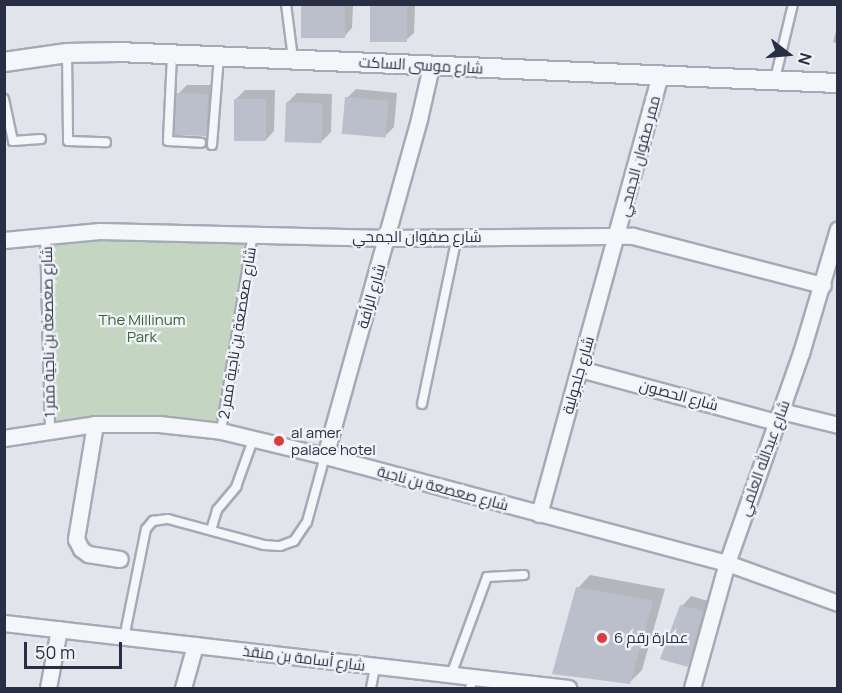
<!DOCTYPE html>
<meta charset="utf-8">
<style>
body{margin:0}
#map{position:relative;width:842px;height:693px;overflow:hidden;background:#e2e4eb;font-family:Manrope,Cairo,sans-serif}
div>[style]{position:absolute}
[style*='--x']{left:calc(var(--x)*1px);top:calc(var(--y)*1px);width:calc(var(--w)*1px);rotate:calc(var(--a)*1deg)}
.green>*{inset:0;background:#c4d6c2}
.shadow>*{inset:0;background:#0003}
.building>*{inset:0;background:#bbbfcc;transform-origin:0 0}
.roads{filter:drop-shadow(2px 0 #a6aab6) drop-shadow(-2px 0 #a6aab6) drop-shadow(0 2px #a6aab6) drop-shadow(0 -2px #a6aab6)}
.service>*{height:8px;margin:-4px;padding:0 4px;transform-origin:4px;border-radius:4px;background:#f5f6f9}
.minor>*{height:15px;margin:-7.5px;padding:0 7.5px;transform-origin:7.5px;border-radius:7.5px;background:#f5f6f9}
.tertiary>*{height:18px;margin:-9px;padding:0 9px;transform-origin:9px;border-radius:9px;background:#f5f6f9}
.dots>*{width:16px;height:16px;translate:-50% -50%;box-sizing:border-box;border:3px solid #f1f3f8;border-radius:50%}
span{translate:-50% -50%;white-space:nowrap;text-align:center;line-height:1.15;-webkit-text-stroke:4.5px #f1f3f8;paint-order:stroke}
.street-label{font-size:15px;color:#282f45}
.park-label{font-size:15px;color:#376234}
.poi-label{font-size:15px;color:#282f45}
.left{translate:0 -50%;text-align:left}
.frame{position:absolute;inset:0;border:6px solid #282f45;pointer-events:none}
.north{position:absolute;left:758px;top:24px;width:60px;height:60px;-webkit-text-stroke:4px #f1f3f8;paint-order:stroke;rotate:106deg;font-size:16px;font-weight:700;line-height:24px;text-align:center;color:#282f45}
.north::after{content:'';display:block;margin:auto;width:21px;height:27px;background:#282f45;clip-path:polygon(50% 0,100% 100%,50% 72%,0 100%)}
.scale{position:absolute;left:24px;top:642px;width:98px;height:27px;box-sizing:border-box;border:3px solid #282f45;border-top:0;padding-left:8px;font-size:18px;line-height:21px;white-space:nowrap;color:#282f45;-webkit-text-stroke:4px #f1f3f8;paint-order:stroke}
</style>
<div id="map">
<div class="green">
<div style="clip-path:polygon(253px 234px,221px 431px,50px 429px,45px 235px)"></div>
</div>
<div class="shadow">
<div style="clip-path:polygon(303px 4px,353px 4px,352px 28px,343px 38px)"></div>
<div style="clip-path:polygon(372px 4px,415px 4px,414px 33px,404px 42px)"></div>
<div style="clip-path:polygon(838px 24px,838px 44px,833px 42px)"></div>
<div style="clip-path:polygon(187px 85px,216px 85px,215px 127px,206px 136px,178px 94px)"></div>
<div style="clip-path:polygon(356px 89px,397px 93px,394px 127px,384px 137px,347px 98px)"></div>
<div style="clip-path:polygon(245px 90px,275px 90px,274px 131px,265px 141px,236px 99px)"></div>
<div style="clip-path:polygon(297px 93px,332px 94px,331px 132px,322px 141px,288px 102px)"></div>
<div style="clip-path:polygon(4px 109px,10px 132px,4px 138px)"></div>
<div style="clip-path:polygon(590px 575px,665px 589px,642px 670px,629px 683px,578px 588px)"></div>
<div style="clip-path:polygon(691px 596px,712px 602px,697px 655px,687px 665px,682px 606px)"></div>
</div>
<div class="building">
<div style="left:301px;top:4px;width:44px;height:34px"></div>
<div style="left:370px;top:4px;width:37px;height:38px"></div>
<div style="left:176px;top:93px;width:32px;height:42px;rotate:2deg"></div>
<div style="left:345px;top:97px;width:44px;height:37px;rotate:5deg"></div>
<div style="left:234px;top:99px;width:32px;height:42px"></div>
<div style="left:286px;top:102px;width:37px;height:40px;rotate:2deg"></div>
<div style="clip-path:polygon(576px 587px,653px 601px,630px 684px,552px 674px)"></div>
<div style="clip-path:polygon(680px 605px,703px 611px,688px 667px,660px 659px)"></div>
</div>
<div class="roads">
<div class="service">
<div style="--x:286;--y:4;--w:55;--a:82.7"></div>
<div style="--x:67;--y:53;--w:88;--a:89.3"></div>
<div style="--x:68;--y:141;--w:38;--a:2"></div>
<div style="--x:172;--y:55;--w:86;--a:92.7"></div>
<div style="--x:168;--y:141;--w:33;--a:3"></div>
<div style="--x:775;--y:79;--w:77;--a:-76.5"></div>
<div style="--x:4;--y:99;--w:43;--a:77.9"></div>
<div style="--x:13;--y:141;--w:28;--a:-4"></div>
<div style="--x:212;--y:145;--w:88;--a:-85.5"></div>
<div style="--x:45;--y:236;--w:193;--a:88.5"></div>
<div style="--x:422;--y:404;--w:171;--a:-78.2"></div>
<div style="--x:221;--y:431;--w:200;--a:-80.8"></div>
<div style="--x:211;--y:530;--w:21;--a:-73"></div>
<div style="--x:217;--y:510;--w:30;--a:-50"></div>
<div style="--x:236;--y:487;--w:50;--a:-70.1"></div>
<div style="--x:124;--y:638;--w:111;--a:-78.6"></div>
<div style="--x:146;--y:529;--w:11;--a:-49"></div>
<div style="--x:153;--y:521;--w:15;--a:-8"></div>
<div style="--x:168;--y:519;--w:99;--a:15.2"></div>
<div style="--x:264;--y:545;--w:16;--a:4"></div>
<div style="--x:280;--y:546;--w:15;--a:-20"></div>
<div style="--x:294;--y:541;--w:23;--a:-56"></div>
<div style="--x:307;--y:522;--w:68;--a:-74.7"></div>
<div style="--x:451;--y:675;--w:104;--a:-69.8"></div>
<div style="--x:487;--y:577;--w:37;--a:-3"></div>
<div style="--x:371;--y:688;--w:21;--a:-79"></div>
<div style="--x:470;--y:688;--w:9;--a:-72"></div>
</div>
<div class="minor">
<div style="--x:4;--y:240;--w:96;--a:-5.4"></div>
<div style="--x:100;--y:231;--w:287;--a:1.4"></div>
<div style="--x:387;--y:238;--w:246;--a:-0.5"></div>
<div style="--x:633;--y:236;--w:196;--a:14.5"></div>
<div style="--x:580;--y:369;--w:204;--a:15.1"></div>
<div style="--x:781;--y:411;--w:59;--a:13.8"></div>
<div style="--x:95;--y:424;--w:117;--a:99.4"></div>
<div style="--x:76;--y:539;--w:11;--a:63"></div>
<div style="--x:81;--y:549;--w:9;--a:36"></div>
<div style="--x:88;--y:554;--w:32;--a:9"></div>
<div style="--x:4;--y:438;--w:92;--a:-8.7"></div>
<div style="--x:95;--y:424;--w:64;--a:0"></div>
<div style="--x:159;--y:424;--w:62;--a:6.4"></div>
<div style="--x:221;--y:431;--w:107;--a:13.5"></div>
<div style="--x:325;--y:456;--w:416;--a:14.9"></div>
<div style="--x:727;--y:563;--w:118;--a:19.8"></div>
<div style="--x:325;--y:456;--w:350;--a:-74.4"></div>
<div style="--x:419;--y:119;--w:54;--a:-77.2"></div>
<div style="--x:539;--y:514;--w:453;--a:-74.6"></div>
<div style="--x:4;--y:623;--w:568;--a:6.57"></div>
<div style="--x:48;--y:688;--w:60;--a:-79.4"></div>
<div style="--x:183;--y:688;--w:45;--a:-74.4"></div>
<div style="--x:692;--y:688;--w:130;--a:-74.4"></div>
<div style="--x:727;--y:563;--w:223;--a:-70.6"></div>
<div style="--x:801;--y:353;--w:129;--a:-73.4"></div>
</div>
<div class="tertiary">
<div style="--x:4;--y:62;--w:64;--a:-8.1"></div>
<div style="--x:67;--y:53;--w:51;--a:-1.1"></div>
<div style="--x:118;--y:52;--w:721;--a:2.47"></div>
</div>
</div>
<div class="dots">
<div style="left:279px;top:441px;background:#d93d40"></div>
<div style="left:602px;top:638px;background:#d93d40"></div>
</div>
<div class="street-label">
<span style="left:421px;top:65px;rotate:3deg">شارع موسى الساكت</span>
<span style="left:639px;top:156px;rotate:-75deg">ممر صفوان الجمحي</span>
<span style="left:417px;top:237px">شارع صفوان الجمحي</span>
<span style="left:371px;top:296px;rotate:-74deg">شارع الرأفة</span>
<span style="left:48px;top:332px;rotate:-91deg">شارع صعصعة بن ناجية ممر 1</span>
<span style="left:237px;top:333px;rotate:-81deg">شارع صعصعة بن ناجية ممر 2</span>
<span style="left:578px;top:375px;rotate:-74deg">شارع جلجولية</span>
<span style="left:679px;top:395px;rotate:15deg">شارع الحصون</span>
<span style="left:764px;top:458px;rotate:-70deg">شارع عبدالله العلمي</span>
<span style="left:443px;top:488px;rotate:15deg">شارع صعصعة بن ناجية</span>
<span style="left:304px;top:658px;rotate:7deg">شارع أسامة بن منقذ</span>
</div>
<div class="park-label">
<span style="left:142px;top:328px">The Millinum<br>Park</span>
</div>
<div class="poi-label">
<span class="left" style="left:291px;top:441px">al amer<br>palace hotel</span>
<span class="left" style="left:614px;top:638px">عمارة رقم 6</span>
</div>
<div class="frame"></div>
<div class="north">N</div>
<div class="scale">50 m</div>
</div>
